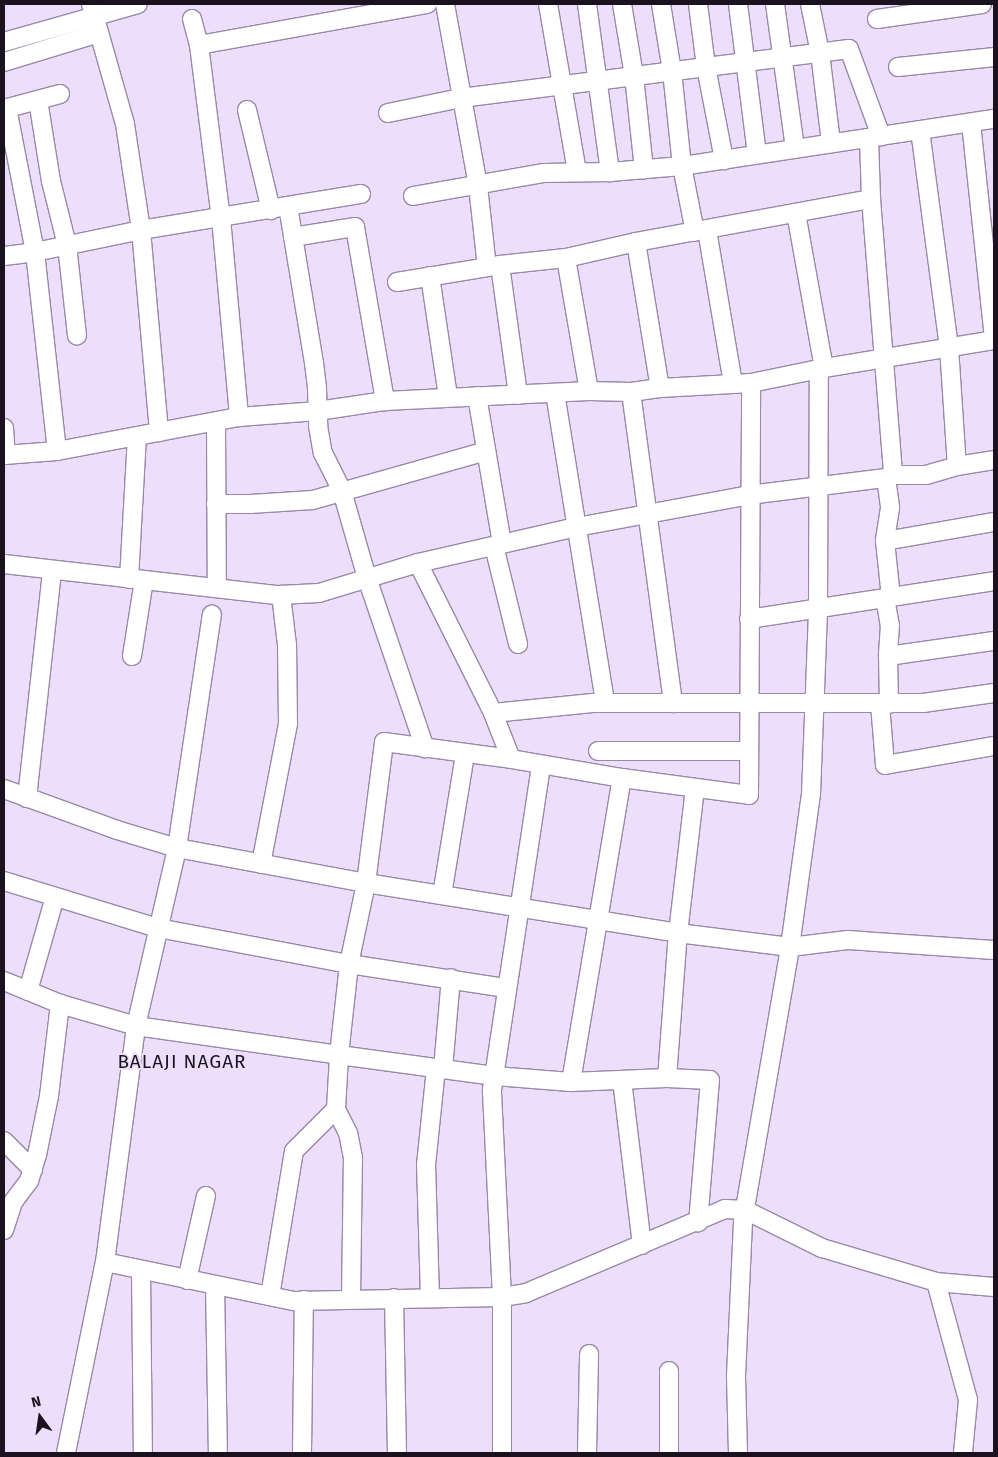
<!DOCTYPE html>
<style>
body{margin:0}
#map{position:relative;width:998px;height:1457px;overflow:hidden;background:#eddffb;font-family:"Fira Sans",sans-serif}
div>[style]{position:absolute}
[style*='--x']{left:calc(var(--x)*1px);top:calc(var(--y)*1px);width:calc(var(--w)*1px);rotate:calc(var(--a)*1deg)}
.roads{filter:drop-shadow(1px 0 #9988a8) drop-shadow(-1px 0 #9988a8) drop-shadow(0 1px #9988a8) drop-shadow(0 -1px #9988a8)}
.minor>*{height:18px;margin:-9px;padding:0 9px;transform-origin:9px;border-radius:9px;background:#fff}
span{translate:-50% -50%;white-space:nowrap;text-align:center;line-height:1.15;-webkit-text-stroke:4px #eddffb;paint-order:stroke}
.neighbourhood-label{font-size:19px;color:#1a131f;letter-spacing:1px}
.frame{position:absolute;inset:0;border:5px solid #1a131f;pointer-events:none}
.north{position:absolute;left:15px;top:1392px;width:50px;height:50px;-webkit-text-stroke:4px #eddffb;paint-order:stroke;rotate:346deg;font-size:14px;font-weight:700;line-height:20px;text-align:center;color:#1a131f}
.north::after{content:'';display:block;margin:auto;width:18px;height:22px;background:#1a131f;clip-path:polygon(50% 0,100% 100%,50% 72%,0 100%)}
</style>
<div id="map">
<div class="roads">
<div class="minor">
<div style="--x:91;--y:4;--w:125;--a:74.2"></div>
<div style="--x:125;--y:124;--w:107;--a:81.4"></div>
<div style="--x:141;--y:230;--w:203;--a:84.9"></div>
<div style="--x:445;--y:4;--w:185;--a:79.7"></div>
<div style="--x:478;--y:186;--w:81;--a:83.7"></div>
<div style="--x:548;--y:4;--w:170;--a:80.2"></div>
<div style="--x:587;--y:4;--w:170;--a:82.2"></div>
<div style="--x:622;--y:4;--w:73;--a:80.5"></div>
<div style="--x:634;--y:76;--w:94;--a:83.9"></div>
<div style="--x:661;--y:4;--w:68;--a:80.7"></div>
<div style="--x:672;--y:71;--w:96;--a:84"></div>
<div style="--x:682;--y:166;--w:67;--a:78.9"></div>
<div style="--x:698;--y:4;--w:64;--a:82.8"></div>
<div style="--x:706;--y:67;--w:95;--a:79"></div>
<div style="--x:738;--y:4;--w:151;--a:82.8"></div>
<div style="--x:775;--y:4;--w:146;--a:82.1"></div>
<div style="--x:810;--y:4;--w:50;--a:78.5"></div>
<div style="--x:820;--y:53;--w:91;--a:83"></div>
<div style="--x:192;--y:19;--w:27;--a:75"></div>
<div style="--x:199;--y:45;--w:174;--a:82.8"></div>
<div style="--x:221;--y:218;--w:200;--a:84.8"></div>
<div style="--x:877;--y:19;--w:106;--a:-8.1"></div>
<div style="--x:4;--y:42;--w:139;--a:-15.8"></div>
<div style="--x:199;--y:45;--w:232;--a:-10.2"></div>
<div style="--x:4;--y:62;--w:99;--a:-17"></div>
<div style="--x:898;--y:67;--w:97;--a:-5.9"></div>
<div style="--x:38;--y:100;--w:82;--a:80.9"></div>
<div style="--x:51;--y:181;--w:66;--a:76"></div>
<div style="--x:67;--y:245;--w:91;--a:83.7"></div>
<div style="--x:7;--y:108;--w:147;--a:79"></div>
<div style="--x:35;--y:252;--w:200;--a:83.7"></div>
<div style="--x:4;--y:109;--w:58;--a:-15"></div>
<div style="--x:247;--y:110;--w:103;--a:76.5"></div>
<div style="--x:388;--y:113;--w:75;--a:-11.6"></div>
<div style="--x:461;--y:98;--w:391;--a:-7.2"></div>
<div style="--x:849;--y:49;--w:93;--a:69.8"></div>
<div style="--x:971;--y:123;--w:218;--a:83.9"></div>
<div style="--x:920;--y:130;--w:219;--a:82.4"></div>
<div style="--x:949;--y:347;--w:119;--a:86.2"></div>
<div style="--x:869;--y:138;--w:61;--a:88.1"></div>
<div style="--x:871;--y:199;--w:277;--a:85.4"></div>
<div style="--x:413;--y:196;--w:133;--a:-10"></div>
<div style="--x:544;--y:173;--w:66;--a:-0.9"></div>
<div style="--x:610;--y:172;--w:72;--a:-4.8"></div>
<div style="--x:682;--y:166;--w:316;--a:-8.6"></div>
<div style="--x:288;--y:206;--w:159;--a:80.6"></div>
<div style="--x:314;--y:363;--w:26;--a:83"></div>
<div style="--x:317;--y:389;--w:37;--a:88"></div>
<div style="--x:318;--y:426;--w:27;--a:80"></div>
<div style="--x:323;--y:453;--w:42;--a:63.4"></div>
<div style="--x:342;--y:491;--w:91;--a:74"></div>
<div style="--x:367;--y:578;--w:180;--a:71.2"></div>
<div style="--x:796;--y:213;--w:158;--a:79.8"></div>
<div style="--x:707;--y:230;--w:155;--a:80.4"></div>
<div style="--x:293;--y:237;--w:63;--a:-9.2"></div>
<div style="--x:355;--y:227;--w:177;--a:80.2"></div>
<div style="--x:636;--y:242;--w:148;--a:80.7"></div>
<div style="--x:4;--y:256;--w:31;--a:-7"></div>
<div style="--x:35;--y:252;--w:108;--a:-11.7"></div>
<div style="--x:141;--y:230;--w:223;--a:-9.3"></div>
<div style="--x:566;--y:258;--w:135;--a:80.2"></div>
<div style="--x:500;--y:265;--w:131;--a:82.1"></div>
<div style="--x:430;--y:276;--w:121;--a:81.5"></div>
<div style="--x:397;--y:282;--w:104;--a:-9.4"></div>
<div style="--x:500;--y:265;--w:66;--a:-6.1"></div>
<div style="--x:566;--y:258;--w:72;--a:-12.9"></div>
<div style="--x:636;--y:242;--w:239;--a:-10.4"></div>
<div style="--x:631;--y:392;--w:314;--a:82.3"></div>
<div style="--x:555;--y:393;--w:314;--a:80.8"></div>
<div style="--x:477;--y:396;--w:150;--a:80.4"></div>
<div style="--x:216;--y:422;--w:166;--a:89.7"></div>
<div style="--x:4;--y:428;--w:27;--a:86"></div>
<div style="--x:4;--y:455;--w:53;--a:-4.3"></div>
<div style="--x:57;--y:451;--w:185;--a:-10.6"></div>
<div style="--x:239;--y:417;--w:79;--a:-4.3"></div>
<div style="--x:318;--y:411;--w:68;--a:-8.5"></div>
<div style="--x:385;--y:401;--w:204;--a:-2.8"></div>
<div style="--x:589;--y:391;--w:42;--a:1.4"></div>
<div style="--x:631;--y:392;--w:29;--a:-8"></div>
<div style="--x:660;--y:388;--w:91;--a:-3.1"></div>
<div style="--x:751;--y:383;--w:69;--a:-11.6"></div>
<div style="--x:819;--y:369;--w:177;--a:-9.4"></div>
<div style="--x:886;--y:478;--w:30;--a:82"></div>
<div style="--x:890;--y:508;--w:33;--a:99"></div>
<div style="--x:885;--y:541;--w:56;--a:83.9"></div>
<div style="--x:216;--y:504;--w:34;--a:0"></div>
<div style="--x:250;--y:504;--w:63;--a:-3.6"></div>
<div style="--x:313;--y:500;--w:180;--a:-15.8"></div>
<div style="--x:885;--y:541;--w:111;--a:-9.9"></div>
<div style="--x:494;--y:546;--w:101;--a:76.2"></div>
<div style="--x:418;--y:563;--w:168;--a:63.4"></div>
<div style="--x:493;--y:713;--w:49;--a:68.6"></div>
<div style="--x:4;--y:564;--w:276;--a:6.5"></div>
<div style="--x:278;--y:595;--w:41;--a:-2.8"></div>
<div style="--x:319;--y:593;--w:103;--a:-16.9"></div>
<div style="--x:418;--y:563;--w:163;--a:-12.8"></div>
<div style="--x:577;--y:527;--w:175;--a:-10.5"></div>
<div style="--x:749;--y:495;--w:138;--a:-7.1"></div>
<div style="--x:886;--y:478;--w:8;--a:-23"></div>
<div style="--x:893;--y:475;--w:33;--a:0"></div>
<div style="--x:926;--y:475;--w:32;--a:-16"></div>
<div style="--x:957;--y:466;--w:37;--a:-9"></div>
<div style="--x:129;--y:579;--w:141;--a:-86.8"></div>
<div style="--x:885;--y:598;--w:27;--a:80"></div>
<div style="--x:890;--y:625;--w:31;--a:94"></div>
<div style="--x:888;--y:656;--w:48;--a:88.8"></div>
<div style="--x:749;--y:619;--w:248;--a:-8.8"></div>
<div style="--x:132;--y:656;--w:77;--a:-81"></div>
<div style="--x:888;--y:656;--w:107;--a:-8.1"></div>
<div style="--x:880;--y:704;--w:61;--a:85.3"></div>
<div style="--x:885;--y:765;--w:111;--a:-9.9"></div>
<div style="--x:493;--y:713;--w:100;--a:-5.7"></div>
<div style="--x:593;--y:703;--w:330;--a:0"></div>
<div style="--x:923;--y:703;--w:72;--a:-8"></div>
<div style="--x:598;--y:751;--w:151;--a:0"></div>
<div style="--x:4;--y:789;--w:120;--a:19.9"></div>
<div style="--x:117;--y:830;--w:63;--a:16.7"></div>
<div style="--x:177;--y:848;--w:192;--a:10.5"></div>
<div style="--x:366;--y:883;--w:316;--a:9.1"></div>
<div style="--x:678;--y:933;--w:113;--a:7.1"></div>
<div style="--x:790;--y:947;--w:58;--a:-6.9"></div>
<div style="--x:848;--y:940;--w:146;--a:3.9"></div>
<div style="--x:27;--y:798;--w:229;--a:-83.7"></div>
<div style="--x:261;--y:864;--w:143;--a:-79.1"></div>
<div style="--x:288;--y:724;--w:79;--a:-90.7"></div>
<div style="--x:287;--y:645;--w:50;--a:-96.8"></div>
<div style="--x:4;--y:881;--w:161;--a:17"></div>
<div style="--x:158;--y:928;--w:194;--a:10.7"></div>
<div style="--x:349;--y:964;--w:159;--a:8.7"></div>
<div style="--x:442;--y:895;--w:143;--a:-80.7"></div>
<div style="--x:4;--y:981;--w:61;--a:22.3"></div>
<div style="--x:60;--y:1004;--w:79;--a:16.1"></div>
<div style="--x:136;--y:1026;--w:205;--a:8.1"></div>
<div style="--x:339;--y:1055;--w:157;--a:7.7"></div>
<div style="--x:495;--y:1076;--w:76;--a:4.5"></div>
<div style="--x:571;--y:1082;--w:96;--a:-2.4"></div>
<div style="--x:667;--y:1078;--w:43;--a:2.7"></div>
<div style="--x:710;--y:1080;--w:143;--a:94.8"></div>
<div style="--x:28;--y:991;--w:98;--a:-74"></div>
<div style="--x:443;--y:1069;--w:91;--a:-85"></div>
<div style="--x:667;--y:1078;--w:145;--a:-85.7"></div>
<div style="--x:678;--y:933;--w:145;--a:-83.3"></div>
<div style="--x:622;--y:1080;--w:166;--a:83.1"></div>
<div style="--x:571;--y:1082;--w:308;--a:-80.5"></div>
<div style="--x:4;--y:1141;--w:41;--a:45"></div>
<div style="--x:4;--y:1230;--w:29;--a:-72"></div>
<div style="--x:13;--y:1202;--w:26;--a:-53"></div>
<div style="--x:29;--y:1181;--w:27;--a:-73"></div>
<div style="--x:37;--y:1155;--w:60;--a:-78.5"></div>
<div style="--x:49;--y:1096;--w:93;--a:-83.2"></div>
<div style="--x:105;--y:1262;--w:193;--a:11.7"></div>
<div style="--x:294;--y:1301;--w:208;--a:-1.1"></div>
<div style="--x:502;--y:1297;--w:24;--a:-9"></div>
<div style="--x:526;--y:1293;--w:216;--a:-22.9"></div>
<div style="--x:725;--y:1209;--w:20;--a:3"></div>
<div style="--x:745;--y:1210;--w:86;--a:26.3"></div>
<div style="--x:822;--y:1248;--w:119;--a:16.6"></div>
<div style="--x:936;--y:1282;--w:58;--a:4.9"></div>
<div style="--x:141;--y:1271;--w:182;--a:89.4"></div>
<div style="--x:187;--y:1280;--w:86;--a:-77.3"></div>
<div style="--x:936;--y:1282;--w:122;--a:74.8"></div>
<div style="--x:968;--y:1400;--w:53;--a:95.4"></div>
<div style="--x:215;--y:1285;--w:168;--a:89"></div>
<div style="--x:270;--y:1296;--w:147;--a:-80.6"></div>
<div style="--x:294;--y:1151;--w:59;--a:-45"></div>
<div style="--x:394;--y:1298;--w:155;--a:88.9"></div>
<div style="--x:430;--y:1298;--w:133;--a:-91.7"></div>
<div style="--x:426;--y:1165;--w:98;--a:-84.1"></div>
<div style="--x:351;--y:1299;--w:141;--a:-89.2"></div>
<div style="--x:353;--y:1158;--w:25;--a:-101"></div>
<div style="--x:348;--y:1133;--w:27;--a:-117"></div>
<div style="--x:336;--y:1109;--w:54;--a:-86.8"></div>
<div style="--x:339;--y:1055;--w:92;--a:-83.7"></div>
<div style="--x:349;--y:964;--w:83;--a:-78.1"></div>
<div style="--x:366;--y:883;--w:142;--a:-82.7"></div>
<div style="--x:384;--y:742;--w:128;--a:7.6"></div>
<div style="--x:511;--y:759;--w:113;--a:9.7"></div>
<div style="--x:622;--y:778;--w:128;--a:7.6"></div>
<div style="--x:749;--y:795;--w:412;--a:-89.7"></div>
<div style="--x:669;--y:1371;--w:82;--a:90"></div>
<div style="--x:66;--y:1453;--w:195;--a:-78.5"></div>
<div style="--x:105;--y:1262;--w:238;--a:-82.5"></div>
<div style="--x:136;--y:1026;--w:183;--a:-77"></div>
<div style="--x:177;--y:848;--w:236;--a:-81.5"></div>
<div style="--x:302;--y:1453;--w:153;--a:-89.3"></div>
<div style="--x:502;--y:1453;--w:156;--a:-90"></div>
<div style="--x:502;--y:1297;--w:207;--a:-92.8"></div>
<div style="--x:492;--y:1090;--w:329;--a:-81.4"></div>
<div style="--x:587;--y:1453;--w:99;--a:-88.8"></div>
<div style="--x:738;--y:1453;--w:77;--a:-91.5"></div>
<div style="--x:736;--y:1376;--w:156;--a:-87.4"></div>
<div style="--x:743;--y:1220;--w:277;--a:-80.2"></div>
<div style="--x:790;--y:947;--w:154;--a:-82.2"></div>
<div style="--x:811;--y:794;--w:186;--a:-87.8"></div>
<div style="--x:818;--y:608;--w:239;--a:-89.8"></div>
</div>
</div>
<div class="neighbourhood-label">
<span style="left:182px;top:1062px">BALAJI NAGAR</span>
</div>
<div class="frame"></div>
<div class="north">N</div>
</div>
